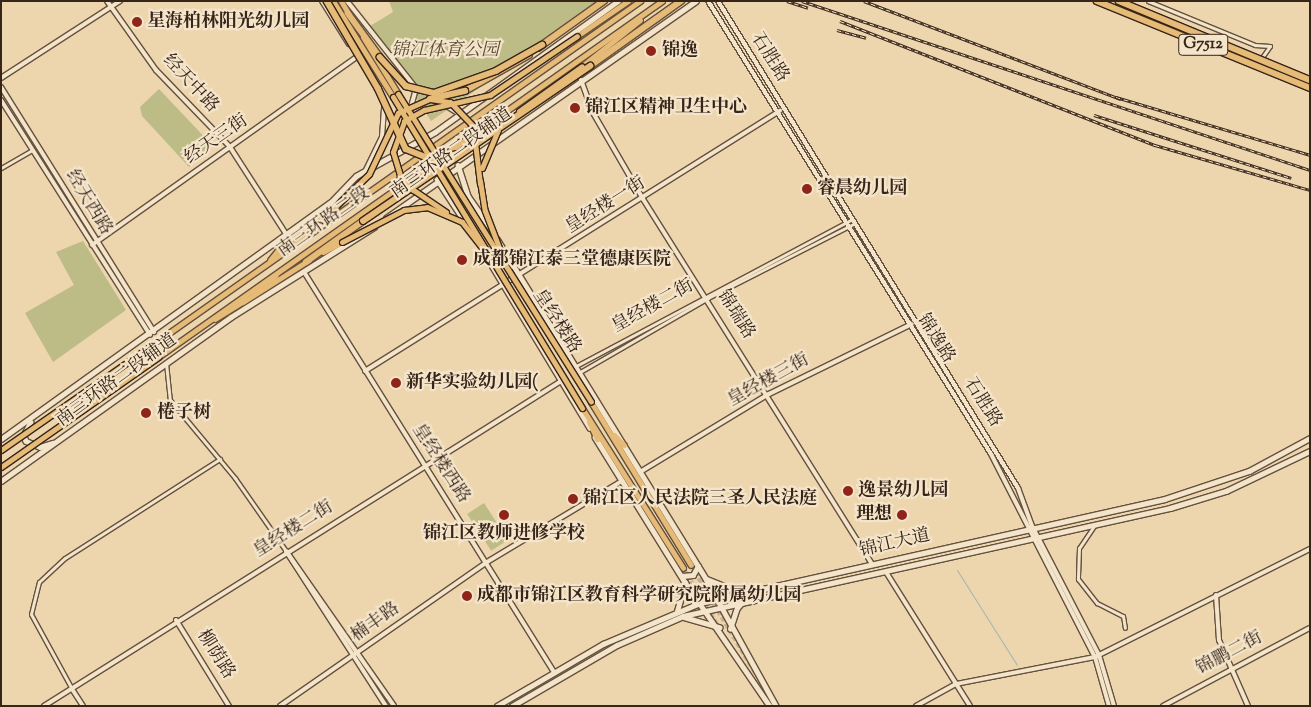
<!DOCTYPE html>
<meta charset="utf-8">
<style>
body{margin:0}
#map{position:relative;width:1311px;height:707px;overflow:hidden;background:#edd5ae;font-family:"Sorts Mill Goudy","Noto Serif SC",serif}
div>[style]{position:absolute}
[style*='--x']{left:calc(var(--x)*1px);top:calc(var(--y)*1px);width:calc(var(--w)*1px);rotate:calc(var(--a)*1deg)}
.green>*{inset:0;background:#bebc86;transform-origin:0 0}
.stream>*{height:1px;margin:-0.5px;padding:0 0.5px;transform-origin:0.5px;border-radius:0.5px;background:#9bb7b3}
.trunk-tunnel>*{height:5px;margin-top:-2.5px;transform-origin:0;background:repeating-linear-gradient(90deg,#c9b290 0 5px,transparent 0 7.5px)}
.roads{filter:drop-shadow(1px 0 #64513e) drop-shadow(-1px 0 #64513e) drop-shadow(0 1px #64513e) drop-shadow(0 -1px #64513e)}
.minor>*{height:3px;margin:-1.5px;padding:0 1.5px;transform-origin:1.5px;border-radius:1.5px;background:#f3e4ca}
.tertiary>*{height:4px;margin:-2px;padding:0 2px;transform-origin:2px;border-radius:2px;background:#f3e4ca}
.secondary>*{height:4.5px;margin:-2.25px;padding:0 2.25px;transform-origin:2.25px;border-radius:2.25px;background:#f3e4ca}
.trunk>*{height:5px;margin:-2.5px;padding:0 2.5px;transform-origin:2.5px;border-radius:2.5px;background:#e6ba77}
.motorway>*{height:5.5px;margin:-2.75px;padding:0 2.75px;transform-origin:2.75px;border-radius:2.75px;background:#e6ba77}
.rail>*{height:3px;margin-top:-1.5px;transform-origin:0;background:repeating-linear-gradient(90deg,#f3e4ca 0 4px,#372519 0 8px);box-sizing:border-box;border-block:1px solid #372519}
.bridges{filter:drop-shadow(1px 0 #372519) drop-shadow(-1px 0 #372519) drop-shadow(0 1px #372519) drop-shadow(0 -1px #372519)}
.trunk-bridge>*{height:5px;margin:-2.5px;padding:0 2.5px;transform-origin:2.5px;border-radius:2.5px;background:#e6ba77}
.motorway-bridge>*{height:5.5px;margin:-2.75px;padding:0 2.75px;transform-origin:2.75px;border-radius:2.75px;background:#e6ba77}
.dots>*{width:14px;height:14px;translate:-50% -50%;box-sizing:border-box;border:2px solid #f3e4ca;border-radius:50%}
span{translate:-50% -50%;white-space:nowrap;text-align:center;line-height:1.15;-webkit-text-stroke:4.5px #f3e4ca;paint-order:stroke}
.shield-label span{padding:1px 4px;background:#f3e4ca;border:1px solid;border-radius:4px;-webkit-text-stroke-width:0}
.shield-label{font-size:16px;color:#372519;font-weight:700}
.poi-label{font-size:18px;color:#372519;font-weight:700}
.left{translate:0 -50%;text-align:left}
.right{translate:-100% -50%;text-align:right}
.park-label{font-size:18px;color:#594b34;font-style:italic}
.street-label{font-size:18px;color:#372519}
.frame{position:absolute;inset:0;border:2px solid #372519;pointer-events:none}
</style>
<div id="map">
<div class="green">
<div style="clip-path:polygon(389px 1px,606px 1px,431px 121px,370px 26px,393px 12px)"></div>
<div style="clip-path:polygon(159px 89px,212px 145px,189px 167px,142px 116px,140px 107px)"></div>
<div style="clip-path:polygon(83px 241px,126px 310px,53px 362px,25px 313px,74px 285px,56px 252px)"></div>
<div style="left:484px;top:503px;width:44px;height:20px;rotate:57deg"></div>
</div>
<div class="stream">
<div style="--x:957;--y:570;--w:112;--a:57.7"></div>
</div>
<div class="trunk-tunnel">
<div style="--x:691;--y:565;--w:126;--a:59"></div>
<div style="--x:683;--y:568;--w:70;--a:59"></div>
</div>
<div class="roads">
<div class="minor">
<div style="--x:1148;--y:1;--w:116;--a:22.4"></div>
<div style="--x:1255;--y:45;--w:15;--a:4"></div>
<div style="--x:1270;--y:46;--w:24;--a:125"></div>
<div style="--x:1;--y:168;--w:36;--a:-30"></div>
<div style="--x:166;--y:363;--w:37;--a:84"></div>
<div style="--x:170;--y:400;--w:102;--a:50.2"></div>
<div style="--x:235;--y:478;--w:89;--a:55.1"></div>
<div style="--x:576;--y:366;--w:311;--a:-28"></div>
<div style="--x:580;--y:372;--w:148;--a:-30"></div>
<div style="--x:708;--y:298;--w:163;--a:-27"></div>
<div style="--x:1094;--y:526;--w:27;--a:124"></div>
<div style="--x:1079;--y:548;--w:31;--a:92"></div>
<div style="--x:1078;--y:579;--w:31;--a:52"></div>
<div style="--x:1097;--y:603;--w:29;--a:27"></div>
<div style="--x:1123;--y:616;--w:12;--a:81"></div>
<div style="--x:72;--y:689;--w:85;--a:-118.7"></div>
<div style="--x:31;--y:614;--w:33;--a:-76"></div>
<div style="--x:39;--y:582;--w:35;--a:-43"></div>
<div style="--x:65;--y:558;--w:184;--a:-32.6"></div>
</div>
<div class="tertiary">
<div style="--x:107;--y:1;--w:85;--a:54.6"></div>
<div style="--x:156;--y:70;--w:107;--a:46.1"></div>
<div style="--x:230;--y:147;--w:103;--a:57.2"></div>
<div style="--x:322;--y:1;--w:51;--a:57.9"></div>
<div style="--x:347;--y:1;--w:110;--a:51.7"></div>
<div style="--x:708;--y:1;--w:534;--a:58.01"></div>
<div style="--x:991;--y:454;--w:228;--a:62.9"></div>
<div style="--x:1095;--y:657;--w:51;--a:74.1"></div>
<div style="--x:718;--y:1;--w:572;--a:58.37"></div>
<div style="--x:1018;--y:488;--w:40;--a:69.8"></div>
<div style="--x:1032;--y:526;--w:145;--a:62.6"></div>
<div style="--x:1099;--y:655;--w:53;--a:73.6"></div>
<div style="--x:1;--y:78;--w:142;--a:-32.9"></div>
<div style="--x:581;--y:80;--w:33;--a:70"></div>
<div style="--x:592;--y:111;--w:102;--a:59.9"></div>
<div style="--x:643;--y:199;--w:430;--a:57.9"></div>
<div style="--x:1;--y:87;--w:289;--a:58"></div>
<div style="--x:1;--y:100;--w:278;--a:57.6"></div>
<div style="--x:445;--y:105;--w:15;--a:32"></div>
<div style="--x:411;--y:107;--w:20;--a:-75"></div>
<div style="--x:366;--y:170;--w:37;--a:-64"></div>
<div style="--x:382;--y:137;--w:32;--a:-86"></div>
<div style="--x:92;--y:245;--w:325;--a:-35.4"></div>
<div style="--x:304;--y:272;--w:470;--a:58"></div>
<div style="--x:365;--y:371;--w:490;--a:-32.1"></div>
<div style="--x:640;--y:472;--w:151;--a:-31.2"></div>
<div style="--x:769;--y:394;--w:159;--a:-26.1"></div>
<div style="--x:286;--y:551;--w:189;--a:55.1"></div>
<div style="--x:286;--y:551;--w:184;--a:57.2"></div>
<div style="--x:886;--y:572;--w:158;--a:57.9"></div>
<div style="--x:1216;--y:595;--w:45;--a:86.2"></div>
<div style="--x:1219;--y:640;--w:72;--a:66.3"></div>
<div style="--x:176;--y:620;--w:101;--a:58.4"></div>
<div style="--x:72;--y:689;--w:20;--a:57"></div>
<div style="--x:44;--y:706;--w:611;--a:-32.15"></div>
<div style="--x:280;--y:706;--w:252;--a:-34.8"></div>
<div style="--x:487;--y:562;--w:157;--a:-31"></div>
<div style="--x:916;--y:706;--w:46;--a:-28.8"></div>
<div style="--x:956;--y:684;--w:142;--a:-11"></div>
<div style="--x:1095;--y:657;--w:241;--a:-26.7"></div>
<div style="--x:1163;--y:706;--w:166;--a:-28"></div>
</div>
<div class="secondary">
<div style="--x:458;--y:165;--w:33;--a:72"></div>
<div style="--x:468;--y:196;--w:37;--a:55"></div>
<div style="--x:437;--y:179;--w:62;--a:56.8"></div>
<div style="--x:386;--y:218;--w:378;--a:-35"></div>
<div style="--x:497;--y:239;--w:399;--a:58.4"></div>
<div style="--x:706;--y:579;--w:145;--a:61.1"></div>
<div style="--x:484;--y:252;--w:205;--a:58.9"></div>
<div style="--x:31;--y:422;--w:16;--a:117"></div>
<div style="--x:24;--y:436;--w:5;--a:68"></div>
<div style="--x:26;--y:441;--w:15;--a:23"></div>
<div style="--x:40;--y:447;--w:13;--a:-18"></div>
<div style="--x:595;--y:437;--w:171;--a:58.2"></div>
<div style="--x:685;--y:582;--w:150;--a:55.6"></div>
<div style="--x:1;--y:439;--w:409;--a:-35.7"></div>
<div style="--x:333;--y:200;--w:33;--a:-46"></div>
<div style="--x:356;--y:176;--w:90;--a:-29.1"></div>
<div style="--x:435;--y:132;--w:225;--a:-35.6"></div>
<div style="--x:1;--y:481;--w:282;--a:-35.5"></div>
<div style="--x:231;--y:317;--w:169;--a:-32.2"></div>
<div style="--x:682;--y:576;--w:11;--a:-5"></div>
<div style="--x:693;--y:575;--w:10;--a:-61"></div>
<div style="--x:707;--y:579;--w:31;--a:22"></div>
<div style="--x:677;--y:611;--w:29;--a:-74"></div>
<div style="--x:684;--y:617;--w:37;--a:16"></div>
<div style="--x:730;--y:629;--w:22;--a:-72"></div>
<div style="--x:737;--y:608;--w:12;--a:-48"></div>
<div style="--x:497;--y:706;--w:123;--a:-30.3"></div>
<div style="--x:603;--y:644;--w:105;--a:-22.9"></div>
<div style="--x:700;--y:603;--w:476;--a:-12.6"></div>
<div style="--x:1165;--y:499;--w:89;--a:-18.4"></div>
<div style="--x:1249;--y:471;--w:69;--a:-28.4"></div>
<div style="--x:512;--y:706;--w:121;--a:-30.2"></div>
<div style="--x:617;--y:645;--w:72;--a:-23.7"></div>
<div style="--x:683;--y:616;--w:499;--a:-12.5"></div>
<div style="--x:1170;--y:508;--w:59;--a:-16.9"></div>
<div style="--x:1226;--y:491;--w:93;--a:-25.5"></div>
</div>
<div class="trunk">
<div style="--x:333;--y:1;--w:113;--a:58"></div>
<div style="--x:341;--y:1;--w:16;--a:60"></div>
<div style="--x:577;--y:36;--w:62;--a:-34.5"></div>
<div style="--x:363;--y:37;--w:67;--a:58.4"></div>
<div style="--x:582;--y:66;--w:74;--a:-38.4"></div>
<div style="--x:323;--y:252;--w:21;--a:-28"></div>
<div style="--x:270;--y:260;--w:22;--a:-51"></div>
<div style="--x:284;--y:243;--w:62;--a:-35.2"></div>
<div style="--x:253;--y:295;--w:30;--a:-41"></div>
<div style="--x:243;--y:302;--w:78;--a:-32.5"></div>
<div style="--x:215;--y:319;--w:36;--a:-32"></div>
<div style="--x:149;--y:347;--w:601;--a:-35.17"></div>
<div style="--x:158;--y:357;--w:617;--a:-35.24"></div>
<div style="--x:591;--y:402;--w:191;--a:58.5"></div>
<div style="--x:582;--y:408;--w:189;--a:57.7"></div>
<div style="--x:589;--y:422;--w:19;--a:65"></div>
<div style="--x:614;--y:435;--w:14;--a:45"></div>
</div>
<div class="motorway">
<div style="--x:348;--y:13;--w:54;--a:54"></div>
<div style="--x:538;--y:48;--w:81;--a:-35.5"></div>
<div style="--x:590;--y:66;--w:112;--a:-35.5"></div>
<div style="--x:465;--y:91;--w:73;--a:-29.4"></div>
<div style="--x:306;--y:262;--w:70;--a:-35.7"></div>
</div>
</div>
<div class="rail">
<div style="--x:787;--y:1;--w:22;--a:18"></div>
<div style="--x:802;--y:1;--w:535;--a:18.4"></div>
<div style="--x:864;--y:1;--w:275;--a:20.9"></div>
<div style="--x:840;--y:21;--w:339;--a:21.5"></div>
<div style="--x:1155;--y:145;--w:161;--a:16.2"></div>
<div style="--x:837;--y:30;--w:30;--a:15"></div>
<div style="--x:1116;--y:97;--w:202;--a:16.6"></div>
<div style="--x:1094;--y:115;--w:207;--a:17.7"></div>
</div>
<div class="bridges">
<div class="trunk-bridge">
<div style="--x:398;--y:94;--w:363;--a:57.9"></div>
<div style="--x:393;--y:97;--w:364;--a:58.7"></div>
<div style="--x:519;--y:111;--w:77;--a:-35.5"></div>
<div style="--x:482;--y:168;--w:41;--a:-67.2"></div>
<div style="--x:480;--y:181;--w:30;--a:81"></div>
<div style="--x:485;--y:211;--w:56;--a:69"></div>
<div style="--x:335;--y:207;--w:47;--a:-44.1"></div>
<div style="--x:369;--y:174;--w:68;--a:-64.6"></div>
<div style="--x:398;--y:113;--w:35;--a:-24"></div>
<div style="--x:430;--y:99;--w:20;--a:9"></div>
<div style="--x:450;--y:102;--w:33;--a:46"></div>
<div style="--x:473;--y:126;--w:58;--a:83.1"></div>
<div style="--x:446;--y:212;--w:40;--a:-146"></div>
<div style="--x:413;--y:190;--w:20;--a:-131"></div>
<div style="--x:400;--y:175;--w:24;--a:-107"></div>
<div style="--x:393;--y:152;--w:33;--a:-70"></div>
<div style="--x:404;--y:121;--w:23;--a:-29"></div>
<div style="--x:424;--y:110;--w:68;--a:-12.8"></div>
<div style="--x:490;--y:95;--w:105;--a:-34.1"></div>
<div style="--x:342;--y:242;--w:70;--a:-27.3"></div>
<div style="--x:404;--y:210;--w:23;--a:-7"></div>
<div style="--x:427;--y:207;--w:38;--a:23"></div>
<div style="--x:462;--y:222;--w:41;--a:52"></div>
<div style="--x:1;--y:450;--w:180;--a:-34.8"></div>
<div style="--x:1;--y:467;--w:192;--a:-35"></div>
</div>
<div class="motorway-bridge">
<div style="--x:327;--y:1;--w:101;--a:59.6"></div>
<div style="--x:378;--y:88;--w:67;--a:65.3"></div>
<div style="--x:406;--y:149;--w:24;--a:22"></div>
<div style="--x:428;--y:158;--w:32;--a:-7"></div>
<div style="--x:1097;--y:1;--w:230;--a:22.2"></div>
<div style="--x:1119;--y:1;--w:207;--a:22.5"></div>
<div style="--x:380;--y:57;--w:39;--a:48"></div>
<div style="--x:406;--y:86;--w:29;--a:14"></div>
<div style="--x:434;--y:93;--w:66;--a:-19.5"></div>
<div style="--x:496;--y:71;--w:53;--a:-29.5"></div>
<div style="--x:430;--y:99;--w:36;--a:-13"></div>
<div style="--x:363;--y:221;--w:275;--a:-34.3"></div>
</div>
</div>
<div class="dots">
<div style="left:137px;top:22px;background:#8f2418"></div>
<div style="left:651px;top:51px;background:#8f2418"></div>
<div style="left:575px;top:108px;background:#8f2418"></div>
<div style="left:807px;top:189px;background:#8f2418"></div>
<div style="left:462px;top:260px;background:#8f2418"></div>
<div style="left:396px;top:383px;background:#8f2418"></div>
<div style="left:146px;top:413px;background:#8f2418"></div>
<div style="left:848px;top:491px;background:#8f2418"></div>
<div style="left:573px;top:499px;background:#8f2418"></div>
<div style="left:504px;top:515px;background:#8f2418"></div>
<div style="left:902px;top:515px;background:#8f2418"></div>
<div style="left:467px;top:596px;background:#8f2418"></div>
</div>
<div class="shield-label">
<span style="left:1203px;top:45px">G7512</span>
</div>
<div class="poi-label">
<span class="left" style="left:147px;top:22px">星海柏林阳光幼儿园</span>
<span class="left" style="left:662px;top:51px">锦逸</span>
<span class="left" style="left:585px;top:108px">锦江区精神卫生中心</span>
<span class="left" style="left:817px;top:189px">睿晨幼儿园</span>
<span class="left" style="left:473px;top:260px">成都锦江泰三堂德康医院</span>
<span class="left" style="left:406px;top:383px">新华实验幼儿园(</span>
<span class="left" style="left:157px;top:413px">棬子树</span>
<span class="left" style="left:858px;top:491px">逸景幼儿园</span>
<span class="left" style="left:583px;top:499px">锦江区人民法院三圣人民法庭</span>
<span class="right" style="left:892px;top:515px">理想</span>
<span style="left:504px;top:534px">锦江区教师进修学校</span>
<span class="left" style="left:477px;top:596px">成都市锦江区教育科学研究院附属幼儿园</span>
</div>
<div class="park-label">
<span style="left:445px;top:51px">锦江体育公园</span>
</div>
<div class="street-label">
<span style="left:769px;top:58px;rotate:58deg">石胜路</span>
<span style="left:190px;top:84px;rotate:47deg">经天中路</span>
<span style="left:217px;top:140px;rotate:-35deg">经天三街</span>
<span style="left:452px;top:154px;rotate:-35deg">南三环路二段辅道</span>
<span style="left:88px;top:203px;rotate:59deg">经天西路</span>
<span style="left:606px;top:206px;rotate:-32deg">皇经楼一街</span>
<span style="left:324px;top:223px;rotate:-35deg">南三环路二段</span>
<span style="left:653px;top:307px;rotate:-29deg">皇经楼二街</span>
<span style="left:735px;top:315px;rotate:58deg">锦瑞路</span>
<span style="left:556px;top:322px;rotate:57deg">皇经楼路</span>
<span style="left:935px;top:339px;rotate:58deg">锦逸路</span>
<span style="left:117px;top:381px;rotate:-36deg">南三环路二段辅道</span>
<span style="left:769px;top:381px;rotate:-29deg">皇经楼三街</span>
<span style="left:982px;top:403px;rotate:58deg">石胜路</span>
<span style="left:440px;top:464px;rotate:57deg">皇经楼西路</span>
<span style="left:294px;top:530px;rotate:-32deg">皇经楼二街</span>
<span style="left:895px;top:544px;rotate:-13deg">锦江大道</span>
<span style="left:376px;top:623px;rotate:-35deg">楠丰路</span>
<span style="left:1230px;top:654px;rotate:-28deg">锦鹏二街</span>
<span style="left:215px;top:655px;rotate:58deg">柳荫路</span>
</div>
<div class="frame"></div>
</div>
